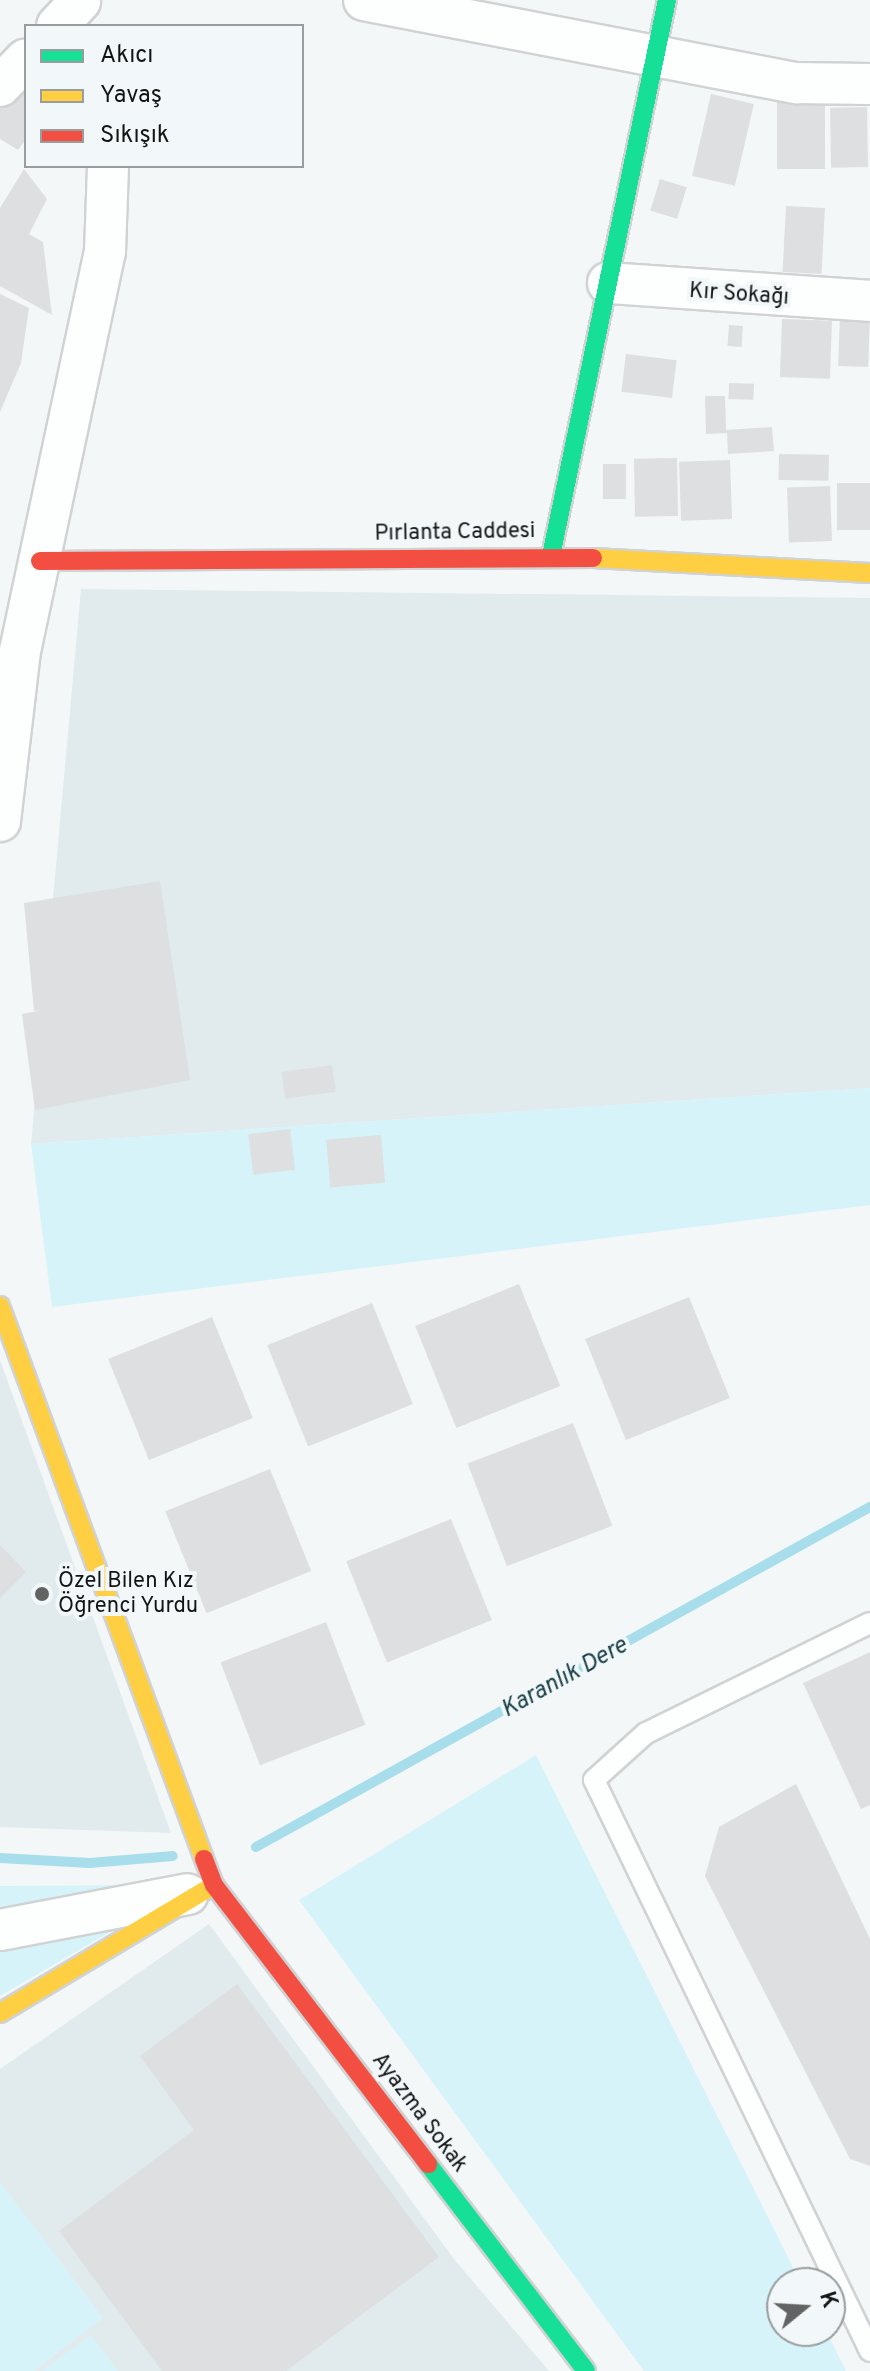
<!DOCTYPE html>
<meta charset="utf-8">
<style>
body{margin:0}
#map{position:relative;width:870px;height:2371px;overflow:hidden;background:#f4f7f8;font-family:Overpass,sans-serif}
div>[style]{position:absolute}
[style*='--x']{left:calc(var(--x)*1px);top:calc(var(--y)*1px);width:calc(var(--w)*1px);rotate:calc(var(--a)*1deg)}
.built>*{inset:0;background:#e1ebed}
.green>*{inset:0;background:#d7f3fa}
.stream>*{height:10px;margin:-5px;padding:0 5px;transform-origin:5px;border-radius:5px;background:#a8deeb}
.building>*{inset:0;background:#dddfe0;transform-origin:0 0}
.roads{filter:drop-shadow(2px 0 #d0d2d3) drop-shadow(-2px 0 #d0d2d3) drop-shadow(0 2px #d0d2d3) drop-shadow(0 -2px #d0d2d3)}
.lane>*{height:20px;margin:-10px;padding:0 10px;transform-origin:10px;border-radius:10px;background:#fdfefe}
.street>*{height:40px;margin:-20px;padding:0 20px;transform-origin:20px;border-radius:20px;background:#fdfefe}
.fast>*{height:18px;margin:-9px;padding:0 9px;transform-origin:9px;border-radius:9px;background:#16e098}
.slow>*{height:18px;margin:-9px;padding:0 9px;transform-origin:9px;border-radius:9px;background:#ffcf43}
.jam>*{height:18px;margin:-9px;padding:0 9px;transform-origin:9px;border-radius:9px;background:#f24e42}
.dots>*{width:22px;height:22px;translate:-50% -50%;box-sizing:border-box;border:4px solid #f2f8fa;border-radius:50%}
span{translate:-50% -50%;white-space:nowrap;text-align:center;line-height:1.15;-webkit-text-stroke:8px #f2f8fa;paint-order:stroke}
.street-label{font-size:22px;color:#131515}
.poi-label{font-size:22px;color:#131515}
.left{translate:0 -50%;text-align:left}
.water-label{font-size:24px;color:#193e46;font-style:italic}
.legend{position:absolute;left:24px;top:24px;width:280px;height:144px;box-sizing:border-box;background:#f2f8fa;border:2px solid #999d9e;margin:0;padding:10px 14px;list-style:none;font-size:24px;color:#131515}
.legend li{display:flex;align-items:center;gap:16px;height:40px}
.legend b{width:40px;border:2px solid #999d9e}
.north{position:absolute;left:766px;top:2267px;width:80px;height:80px;box-sizing:border-box;background:#f2f8fa;border:2px solid #999d9e;border-radius:50%;rotate:72deg;font-size:22px;font-weight:700;line-height:32px;text-align:center;color:#131515}
.north::after{content:'';display:block;margin:auto;width:28px;height:36px;background:#626464;clip-path:polygon(50% 0,100% 100%,50% 72%,0 100%)}
</style>
<div id="map">
<div class="built">
<div style="clip-path:polygon(81px 589px,870px 598px,870px 1088px,31px 1144px)"></div>
<div style="clip-path:polygon(0 1360px,171px 1833px,0 1827px)"></div>
<div style="clip-path:polygon(209px 1924px,454px 2259px,549px 2371px,0 2371px,0 2069px)"></div>
</div>
<div class="green">
<div style="clip-path:polygon(870px 1088px,870px 1205px,52px 1307px,31px 1144px)"></div>
<div style="clip-path:polygon(536px 1755px,801px 2283px,782px 2283px,782px 2331px,826px 2331px,846px 2371px,644px 2371px,299px 1900px)"></div>
<div style="clip-path:polygon(146px 1885px,153px 1907px,0 1996px,0 1886px)"></div>
<div style="clip-path:polygon(0 2182px,103px 2318px,34px 2371px,0 2371px)"></div>
<div style="clip-path:polygon(91px 2335px,118px 2371px,42px 2371px)"></div>
</div>
<div class="stream">
<div style="--x:256;--y:1847;--w:702;--a:-28.98"></div>
<div style="--x:0;--y:1858;--w:90;--a:3.2"></div>
<div style="--x:90;--y:1863;--w:83;--a:-4.8"></div>
</div>
<div class="building">
<div style="clip-path:polygon(26px 83px,26px 139px,18px 150px,0 139px,0 107px)"></div>
<div style="left:711px;top:94px;width:44px;height:84px;rotate:13deg"></div>
<div style="left:777px;top:101px;width:48px;height:68px"></div>
<div style="left:867px;top:107px;width:60px;height:37px;rotate:89deg"></div>
<div style="clip-path:polygon(24px 169px,47px 199px,29px 234px,43px 242px,52px 315px,0 286px,0 208px)"></div>
<div style="left:660px;top:179px;width:28px;height:33px;rotate:17deg"></div>
<div style="left:786px;top:206px;width:39px;height:66px;rotate:3deg"></div>
<div style="clip-path:polygon(0 294px,29px 308px,21px 363px,0 412px)"></div>
<div style="left:840px;top:313px;width:30px;height:53px;rotate:2deg"></div>
<div style="left:782px;top:319px;width:50px;height:58px;rotate:2deg"></div>
<div style="left:729px;top:325px;width:14px;height:21px;rotate:4deg"></div>
<div style="left:626px;top:354px;width:51px;height:38px;rotate:7deg"></div>
<div style="left:729px;top:383px;width:25px;height:16px;rotate:2deg"></div>
<div style="clip-path:polygon(705px 396px,725px 396px,726px 430px,772px 427px,774px 451px,728px 454px,727px 433px,706px 434px)"></div>
<div style="left:779px;top:454px;width:50px;height:26px;rotate:1deg"></div>
<div style="left:677px;top:458px;width:58px;height:43px;rotate:89deg"></div>
<div style="left:730px;top:460px;width:59px;height:51px;rotate:88deg"></div>
<div style="left:603px;top:464px;width:23px;height:35px"></div>
<div style="left:870px;top:483px;width:47px;height:33px;rotate:90deg"></div>
<div style="left:830px;top:486px;width:55px;height:43px;rotate:88deg"></div>
<div style="clip-path:polygon(160px 881px,190px 1080px,35px 1110px,22px 1014px,43px 1010px,34px 1011px,24px 903px)"></div>
<div style="left:332px;top:1065px;width:27px;height:51px;rotate:82deg"></div>
<div style="left:290px;top:1129px;width:41px;height:42px;rotate:83deg"></div>
<div style="left:381px;top:1135px;width:48px;height:55px;rotate:85deg"></div>
<div style="left:519px;top:1284px;width:110px;height:112px;rotate:68deg"></div>
<div style="left:689px;top:1297px;width:109px;height:112px;rotate:68deg"></div>
<div style="left:372px;top:1303px;width:109px;height:113px;rotate:68deg"></div>
<div style="left:212px;top:1317px;width:109px;height:112px;rotate:68deg"></div>
<div style="left:573px;top:1423px;width:110px;height:113px;rotate:69deg"></div>
<div style="left:270px;top:1469px;width:110px;height:113px;rotate:68deg"></div>
<div style="left:451px;top:1519px;width:109px;height:113px;rotate:68deg"></div>
<div style="clip-path:polygon(0 1545px,26px 1572px,0 1598px)"></div>
<div style="left:326px;top:1622px;width:110px;height:113px;rotate:69deg"></div>
<div style="clip-path:polygon(870px 1652px,870px 1805px,861px 1809px,803px 1683px)"></div>
<div style="clip-path:polygon(796px 1784px,870px 1939px,870px 2166px,850px 2159px,705px 1876px,719px 1827px)"></div>
<div style="clip-path:polygon(237px 1984px,439px 2257px,286px 2371px,162px 2371px,59px 2231px,194px 2130px,140px 2056px)"></div>
</div>
<div class="roads">
<div class="lane">
<div style="--x:870;--y:1623;--w:250;--a:153.8"></div>
<div style="--x:646;--y:1733;--w:70;--a:137.9"></div>
<div style="--x:594;--y:1780;--w:634;--a:64.2"></div>
</div>
<div class="street">
<div style="--x:364;--y:0;--w:441;--a:10.9"></div>
<div style="--x:797;--y:83;--w:73;--a:0.8"></div>
<div style="--x:57;--y:26;--w:34;--a:-47"></div>
<div style="--x:0;--y:86;--w:37;--a:-46"></div>
<div style="--x:608;--y:283;--w:263;--a:3.9"></div>
<div style="--x:0;--y:821;--w:171;--a:-83.3"></div>
<div style="--x:20;--y:651;--w:408;--a:-78"></div>
<div style="--x:105;--y:252;--w:86;--a:-88"></div>
<div style="--x:0;--y:1930;--w:191;--a:-10.8"></div>
</div>
<div class="fast">
<div style="--x:551;--y:556;--w:568;--a:-78.22"></div>
<div style="--x:428;--y:2164;--w:260;--a:52.6"></div>
</div>
<div class="slow">
<div style="--x:593;--y:558;--w:277;--a:3.1"></div>
<div style="--x:0;--y:1306;--w:589;--a:69.75"></div>
<div style="--x:0;--y:2013;--w:249;--a:-30.9"></div>
</div>
<div class="jam">
<div style="--x:40;--y:561;--w:553;--a:-0.31"></div>
<div style="--x:204;--y:1859;--w:28;--a:69"></div>
<div style="--x:214;--y:1885;--w:352;--a:52.5"></div>
</div>
</div>
<div class="dots">
<div style="left:42px;top:1594px;background:#626464"></div>
</div>
<div class="street-label">
<span style="left:739px;top:295px;rotate:4deg">Kır Sokağı</span>
<span style="left:455px;top:533px;rotate:-1deg">Pırlanta Caddesi</span>
<span style="left:419px;top:2113px;rotate:53deg">Ayazma Sokak</span>
</div>
<div class="poi-label">
<span class="left" style="left:58px;top:1594px">Özel Bilen Kız<br>Öğrenci Yurdu</span>
</div>
<div class="water-label">
<span style="left:565px;top:1679px;rotate:-29deg">Karanlık Dere</span>
</div>
<ul class="legend">
<li><b style="height:10px;background:#16e098"></b>Akıcı</li>
<li><b style="height:10px;background:#ffcf43"></b>Yavaş</li>
<li><b style="height:10px;background:#f24e42"></b>Sıkışık</li>
</ul>
<div class="north">K</div>
</div>
